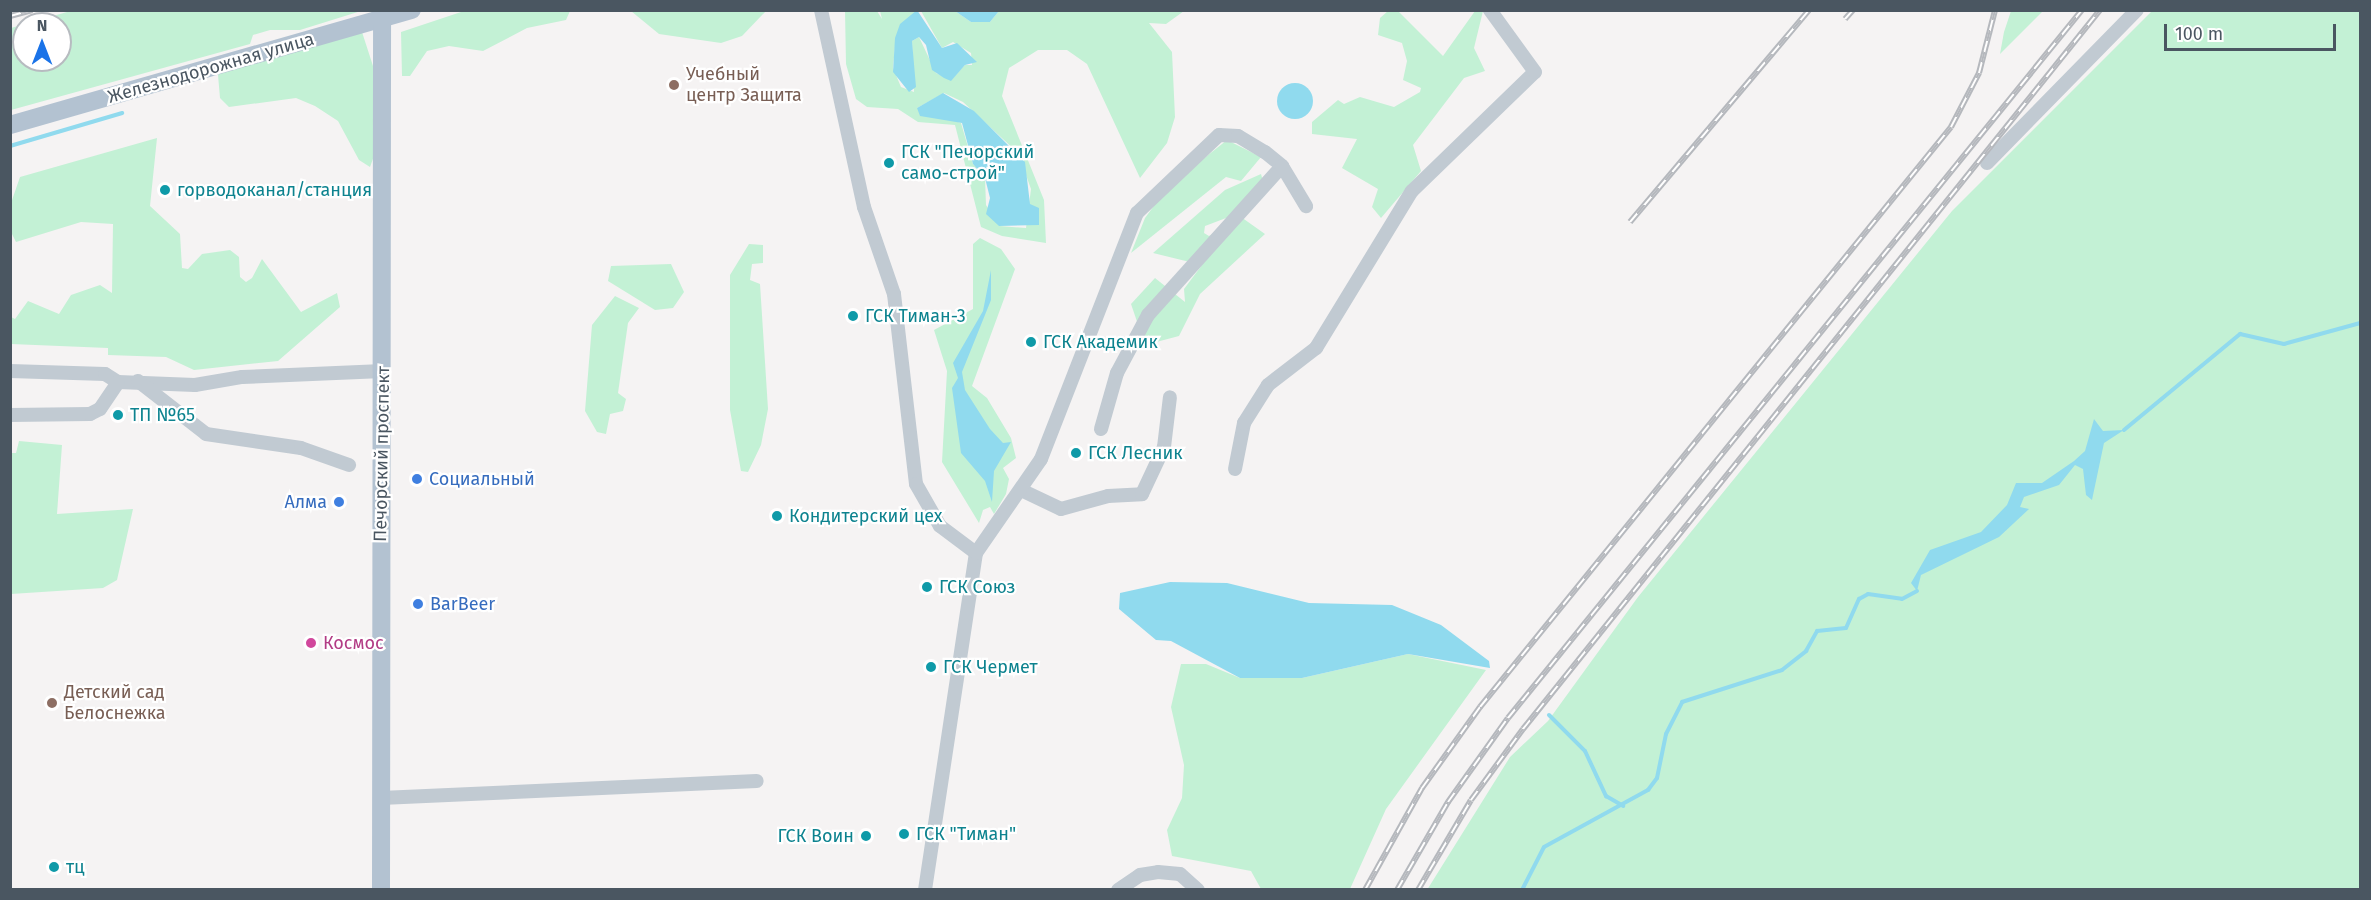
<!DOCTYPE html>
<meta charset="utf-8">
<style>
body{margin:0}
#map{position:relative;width:2371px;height:900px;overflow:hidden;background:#f5f3f3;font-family:"Fira Sans",sans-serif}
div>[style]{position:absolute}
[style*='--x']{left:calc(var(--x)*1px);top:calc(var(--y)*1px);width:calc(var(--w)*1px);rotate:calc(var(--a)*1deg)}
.green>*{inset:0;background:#c3f1d5}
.water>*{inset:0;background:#90daee}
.round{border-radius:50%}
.stream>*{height:4px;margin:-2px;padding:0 2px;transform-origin:2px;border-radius:2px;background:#90daee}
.minor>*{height:14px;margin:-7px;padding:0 7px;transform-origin:7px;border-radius:7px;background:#c1cad2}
.major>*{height:18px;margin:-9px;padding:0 9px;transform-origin:9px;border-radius:9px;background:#b3c2d1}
.rail>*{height:6px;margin-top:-3px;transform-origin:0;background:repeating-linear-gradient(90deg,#fff 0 11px,#b5b8bd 0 22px);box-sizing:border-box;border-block:2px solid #b5b8bd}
.dots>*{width:16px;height:16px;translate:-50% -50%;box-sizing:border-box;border:3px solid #fff;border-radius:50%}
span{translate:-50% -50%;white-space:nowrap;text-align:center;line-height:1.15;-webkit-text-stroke:4.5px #fff;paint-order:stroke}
.street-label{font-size:18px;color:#4a5661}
.education-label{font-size:18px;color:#785e54}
.left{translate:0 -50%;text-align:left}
.culture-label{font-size:18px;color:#0d838f}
.right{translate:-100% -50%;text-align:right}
.shop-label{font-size:18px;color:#366cbe}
.hotel-label{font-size:18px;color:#b23c85}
.frame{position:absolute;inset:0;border:12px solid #4a5661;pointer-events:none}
.north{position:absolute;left:12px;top:12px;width:60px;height:60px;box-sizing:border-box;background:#fff;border:2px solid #b7bbc0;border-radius:50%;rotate:0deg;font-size:16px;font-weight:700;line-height:24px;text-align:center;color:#4a5661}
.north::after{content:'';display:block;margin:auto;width:21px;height:27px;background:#1a73e8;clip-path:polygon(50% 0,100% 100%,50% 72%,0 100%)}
.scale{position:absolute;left:2164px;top:24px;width:172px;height:27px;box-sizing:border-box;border:3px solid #4a5661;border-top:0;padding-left:8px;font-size:18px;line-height:21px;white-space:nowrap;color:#4a5661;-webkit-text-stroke:4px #fff;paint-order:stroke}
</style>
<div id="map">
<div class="green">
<div style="clip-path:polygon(evenodd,74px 10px,361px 10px,361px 11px,300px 30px,270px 30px,253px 35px,250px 44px,11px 110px,11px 28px,74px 10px,24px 24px,60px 24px,60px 60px,24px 60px,24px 24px)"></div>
<div style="clip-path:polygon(464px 11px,570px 10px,570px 11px,566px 20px,527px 28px,483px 51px,449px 46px,427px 51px,410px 76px,402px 76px,401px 32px)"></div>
<div style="clip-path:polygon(631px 11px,766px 11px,742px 36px,721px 43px,659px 34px)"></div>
<div style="clip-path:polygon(evenodd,845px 11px,877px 11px,882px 19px,880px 11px,917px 11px,895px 46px,893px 68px,901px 87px,914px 92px,912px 41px,919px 37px,936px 73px,951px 80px,965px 65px,972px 65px,971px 53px,953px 42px,942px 48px,921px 11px,955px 11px,971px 22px,990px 22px,999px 11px,1184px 11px,1166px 24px,1149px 23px,1172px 52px,1175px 117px,1167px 143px,1140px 178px,1087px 64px,1067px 50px,1038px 50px,1009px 68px,1002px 96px,1044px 200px,1046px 243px,1002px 236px,981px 227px,955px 125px,918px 122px,898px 109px,867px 107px,856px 99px,846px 64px,845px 11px,944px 93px,963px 102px,1018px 153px,1031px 189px,1026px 228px,1000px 226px,986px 205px,985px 178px,973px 164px,961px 123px,917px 108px,944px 93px)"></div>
<div style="clip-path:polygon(1388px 11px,1398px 11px,1443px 56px,1475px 11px,1483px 11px,1474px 48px,1485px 71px,1464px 78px,1413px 145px,1421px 171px,1381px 218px,1372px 207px,1378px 189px,1342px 168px,1357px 139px,1312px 134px,1312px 122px,1338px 100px,1344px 104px,1360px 97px,1394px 107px,1420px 92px,1421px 88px,1403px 80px,1407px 61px,1402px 43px,1378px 35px,1380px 18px)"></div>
<div style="clip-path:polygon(2011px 11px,2043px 11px,2000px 54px,2004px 32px)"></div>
<div style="clip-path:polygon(2152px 11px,2360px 11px,2360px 889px,1427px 890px,1510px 757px,1548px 721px,1638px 597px,1952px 211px)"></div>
<div style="clip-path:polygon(362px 32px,373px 66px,374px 156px,370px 167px,359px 160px,338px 121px,315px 106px,296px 98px,229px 107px,220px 98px,218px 75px,225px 68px)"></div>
<div style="clip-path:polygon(157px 138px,150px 206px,180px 234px,182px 268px,188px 269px,202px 254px,230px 250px,239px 257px,240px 277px,246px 282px,252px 278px,262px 259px,301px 312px,337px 293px,340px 307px,278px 361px,194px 370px,166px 357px,108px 355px,108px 348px,11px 344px,11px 317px,15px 319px,28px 301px,59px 314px,71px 295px,100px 285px,112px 293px,113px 224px,81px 222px,16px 242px,11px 232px,11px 203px,20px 177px)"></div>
<div style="clip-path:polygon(1227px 140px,1261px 157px,1241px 181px,1226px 177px,1131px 253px,1145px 218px,1168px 187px)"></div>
<div style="clip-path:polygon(1261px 174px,1263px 181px,1234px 215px,1205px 226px,1204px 233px,1209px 236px,1241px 217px,1265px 234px,1200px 294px,1179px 336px,1145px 345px,1131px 304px,1155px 278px,1185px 302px,1184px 289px,1202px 265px,1153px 253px,1225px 190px)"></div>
<div style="clip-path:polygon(980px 238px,1001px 249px,1015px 269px,972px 386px,987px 398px,1011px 438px,1016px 458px,1003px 468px,1009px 479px,1006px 494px,994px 514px,990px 507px,983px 510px,979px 523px,942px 462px,947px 371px,934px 330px,973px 309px,973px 244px)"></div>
<div style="clip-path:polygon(749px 244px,763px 245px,763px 263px,752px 264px,750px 280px,760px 284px,768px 409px,761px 445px,748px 472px,741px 471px,730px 410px,730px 275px)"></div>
<div style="clip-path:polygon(671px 264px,684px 292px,673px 308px,655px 310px,608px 281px,611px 266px)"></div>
<div style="clip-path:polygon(615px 296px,639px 308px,628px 323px,618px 393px,626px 399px,623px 411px,610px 414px,606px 434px,597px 432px,585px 411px,592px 325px)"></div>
<div style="clip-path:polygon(19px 441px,62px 445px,57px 514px,133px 509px,117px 580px,103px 588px,11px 594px,11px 453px,16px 453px)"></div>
<div style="clip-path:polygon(1408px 654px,1486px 670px,1386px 809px,1350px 889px,1261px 889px,1251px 871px,1172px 856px,1167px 830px,1182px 798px,1184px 765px,1171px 707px,1181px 664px,1206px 664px,1240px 678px,1302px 678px)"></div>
</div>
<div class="water">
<div style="clip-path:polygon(917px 10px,942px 48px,957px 43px,977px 62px,965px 65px,951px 81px,944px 78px,932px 70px,926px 45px,919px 37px,912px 41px,916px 87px,909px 92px,893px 72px,895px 38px,900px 24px)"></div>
<div style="clip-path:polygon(955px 11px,999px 11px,990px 22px,971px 22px)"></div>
<div class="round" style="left:1277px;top:83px;width:36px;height:36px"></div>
<div style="clip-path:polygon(943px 93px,974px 111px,1025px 162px,1030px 204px,1039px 208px,1039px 225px,999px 226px,986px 214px,990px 198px,985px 178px,973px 164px,962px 123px,920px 116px,917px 108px)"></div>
<div style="clip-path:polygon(991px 270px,991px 300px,962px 372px,965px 390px,990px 429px,1003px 443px,1011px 442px,994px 471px,992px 502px,985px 481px,961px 453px,952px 388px,958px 378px,953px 363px,983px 311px)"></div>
<div style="clip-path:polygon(2094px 419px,2103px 431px,2124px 430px,2104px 443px,2092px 500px,2086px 495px,2083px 469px,2075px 465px,2059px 485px,2024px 497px,2020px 507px,2029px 509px,1999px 537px,1921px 575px,1917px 591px,1911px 583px,1930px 550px,1981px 532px,2007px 505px,2016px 483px,2042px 483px,2074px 461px,2085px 451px)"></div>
<div style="clip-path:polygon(1170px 582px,1227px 583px,1309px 603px,1392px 605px,1441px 625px,1489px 661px,1490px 668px,1408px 654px,1302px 678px,1240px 678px,1171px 641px,1156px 640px,1119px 609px,1120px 593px)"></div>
</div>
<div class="stream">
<div style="--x:10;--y:146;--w:117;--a:-16.4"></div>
<div style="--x:2124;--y:430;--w:151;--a:-39.6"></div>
<div style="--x:2240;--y:334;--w:45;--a:12.8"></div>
<div style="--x:2284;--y:344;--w:79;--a:-15.4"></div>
<div style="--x:1549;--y:715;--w:51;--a:45"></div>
<div style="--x:1585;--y:751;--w:50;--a:65"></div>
<div style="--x:1606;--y:796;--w:20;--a:30"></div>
<div style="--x:1522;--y:890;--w:48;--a:-62.9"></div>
<div style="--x:1544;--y:847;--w:119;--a:-28.7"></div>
<div style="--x:1648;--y:790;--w:15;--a:-53"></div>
<div style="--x:1657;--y:778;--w:45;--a:-78.4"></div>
<div style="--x:1666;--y:734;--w:36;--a:-63"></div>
<div style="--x:1682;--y:702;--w:105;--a:-17.7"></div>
<div style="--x:1782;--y:670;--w:31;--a:-38"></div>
<div style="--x:1806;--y:651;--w:23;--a:-61"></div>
<div style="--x:1817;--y:631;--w:29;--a:-6"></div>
<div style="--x:1846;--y:628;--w:32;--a:-66"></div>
<div style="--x:1859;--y:599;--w:10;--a:-29"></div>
<div style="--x:1868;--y:594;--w:34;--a:8"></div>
<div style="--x:1902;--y:599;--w:17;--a:-28"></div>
</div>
<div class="minor">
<div style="--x:821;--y:10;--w:202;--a:77.7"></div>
<div style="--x:864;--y:207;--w:92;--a:71"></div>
<div style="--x:894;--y:294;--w:191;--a:83.4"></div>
<div style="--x:916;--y:484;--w:48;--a:60.3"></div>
<div style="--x:940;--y:526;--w:45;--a:36.9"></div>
<div style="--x:1987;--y:163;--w:214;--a:-45.6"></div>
<div style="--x:10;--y:371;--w:95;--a:1.8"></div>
<div style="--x:105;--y:374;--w:15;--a:32"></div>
<div style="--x:118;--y:382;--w:77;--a:2.2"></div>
<div style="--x:195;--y:385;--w:48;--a:-9.7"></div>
<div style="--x:242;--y:377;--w:141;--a:-2.4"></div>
<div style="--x:138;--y:381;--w:86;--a:37.9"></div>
<div style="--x:206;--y:434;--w:96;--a:8.4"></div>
<div style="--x:301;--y:448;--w:51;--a:19.5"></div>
<div style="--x:10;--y:415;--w:80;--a:-0.7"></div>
<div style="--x:90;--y:414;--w:11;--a:-27"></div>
<div style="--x:100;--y:409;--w:32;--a:-56"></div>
<div style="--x:1101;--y:429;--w:58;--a:-74.1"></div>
<div style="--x:1117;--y:373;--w:66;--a:-61.9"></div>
<div style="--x:1148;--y:315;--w:200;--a:-48"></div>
<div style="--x:1235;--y:469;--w:47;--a:-78.9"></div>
<div style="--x:1244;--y:423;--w:45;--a:-57.7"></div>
<div style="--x:1268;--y:385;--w:61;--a:-37.6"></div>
<div style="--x:1316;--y:348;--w:184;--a:-58.6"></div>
<div style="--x:1412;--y:191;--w:171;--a:-44.1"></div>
<div style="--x:1535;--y:72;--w:77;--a:-126"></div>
<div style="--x:1021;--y:490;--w:44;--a:25.4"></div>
<div style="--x:1061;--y:509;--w:49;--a:-15.5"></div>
<div style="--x:1108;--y:496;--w:34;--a:-3"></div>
<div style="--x:1142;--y:494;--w:52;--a:-64.9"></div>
<div style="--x:1164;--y:447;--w:50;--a:-83.2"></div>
<div style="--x:381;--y:798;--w:376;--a:-2.6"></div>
<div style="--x:925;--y:890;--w:341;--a:-81.4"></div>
<div style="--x:976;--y:553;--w:114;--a:-55.3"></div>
<div style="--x:1041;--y:459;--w:264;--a:-68.7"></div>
<div style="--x:1137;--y:213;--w:113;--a:-43.6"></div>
<div style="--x:1219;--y:135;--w:19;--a:3"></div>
<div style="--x:1238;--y:136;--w:31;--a:31"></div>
<div style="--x:1265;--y:152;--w:22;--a:39"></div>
<div style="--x:1282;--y:166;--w:47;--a:59"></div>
<div style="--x:1118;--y:890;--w:27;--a:-34"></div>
<div style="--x:1140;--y:875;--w:18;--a:-9"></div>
<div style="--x:1158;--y:872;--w:22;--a:5"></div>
<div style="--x:1180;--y:874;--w:24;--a:42"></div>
</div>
<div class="major">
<div style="--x:10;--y:125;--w:418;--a:-16"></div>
<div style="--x:381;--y:890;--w:871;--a:-89.93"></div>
</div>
<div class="rail">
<div style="--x:10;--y:16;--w:23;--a:-15"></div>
<div style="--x:1845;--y:19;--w:12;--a:-48"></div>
<div style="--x:1630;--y:222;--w:277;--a:-49.8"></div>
<div style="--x:1365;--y:890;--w:117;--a:-60.8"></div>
<div style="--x:1422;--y:788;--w:100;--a:-54.4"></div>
<div style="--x:1480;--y:707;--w:747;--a:-50.92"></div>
<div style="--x:1951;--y:127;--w:61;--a:-62.6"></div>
<div style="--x:1979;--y:73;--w:65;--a:-75.7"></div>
<div style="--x:1397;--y:890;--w:102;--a:-59.9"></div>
<div style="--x:1448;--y:802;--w:103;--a:-54.5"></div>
<div style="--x:1508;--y:718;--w:911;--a:-50.97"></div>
<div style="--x:1418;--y:890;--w:104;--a:-59.5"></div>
<div style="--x:1471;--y:800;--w:88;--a:-53.8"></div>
<div style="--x:1523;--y:729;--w:922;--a:-51.25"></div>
</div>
<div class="dots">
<div style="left:674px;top:85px;background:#8d6e63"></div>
<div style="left:889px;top:163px;background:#0f9aa8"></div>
<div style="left:165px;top:190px;background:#0f9aa8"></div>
<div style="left:853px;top:316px;background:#0f9aa8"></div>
<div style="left:1031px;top:342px;background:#0f9aa8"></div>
<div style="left:118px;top:415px;background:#0f9aa8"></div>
<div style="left:1076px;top:453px;background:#0f9aa8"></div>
<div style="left:417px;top:479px;background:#3f7fe0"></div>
<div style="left:339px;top:502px;background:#3f7fe0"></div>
<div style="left:777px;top:516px;background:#0f9aa8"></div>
<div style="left:927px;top:587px;background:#0f9aa8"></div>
<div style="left:418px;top:604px;background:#3f7fe0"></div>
<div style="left:311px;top:643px;background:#d1479c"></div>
<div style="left:931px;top:667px;background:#0f9aa8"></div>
<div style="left:52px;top:703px;background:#8d6e63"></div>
<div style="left:904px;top:834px;background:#0f9aa8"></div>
<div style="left:866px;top:836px;background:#0f9aa8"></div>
<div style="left:54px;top:867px;background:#0f9aa8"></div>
</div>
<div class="street-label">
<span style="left:211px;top:68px;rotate:-16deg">Железнодорожная улица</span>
<span style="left:382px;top:454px;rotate:-89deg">Печорский проспект</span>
</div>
<div class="education-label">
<span class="left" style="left:686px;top:85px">Учебный<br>центр Защита</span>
<span class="left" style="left:64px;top:703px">Детский сад<br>Белоснежка</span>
</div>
<div class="culture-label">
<span class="left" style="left:901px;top:163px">ГСК "Печорский<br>само-строй"</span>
<span class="left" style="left:177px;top:190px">горводоканал/станция</span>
<span class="left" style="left:865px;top:316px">ГСК Тиман-3</span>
<span class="left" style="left:1043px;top:342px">ГСК Академик</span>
<span class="left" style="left:130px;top:415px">ТП №65</span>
<span class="left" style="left:1088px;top:453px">ГСК Лесник</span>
<span class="left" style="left:789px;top:516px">Кондитерский цех</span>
<span class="left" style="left:939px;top:587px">ГСК Союз</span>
<span class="left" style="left:943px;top:667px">ГСК Чермет</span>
<span class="left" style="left:916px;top:834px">ГСК "Тиман"</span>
<span class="right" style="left:854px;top:836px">ГСК Воин</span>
<span class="left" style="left:66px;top:867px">тц</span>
</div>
<div class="shop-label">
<span class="left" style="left:429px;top:479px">Социальный</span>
<span class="right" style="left:327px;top:502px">Алма</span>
<span class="left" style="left:430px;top:604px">BarBeer</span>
</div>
<div class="hotel-label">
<span class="left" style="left:323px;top:643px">Космос</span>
</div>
<div class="frame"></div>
<div class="north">N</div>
<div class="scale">100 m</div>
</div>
